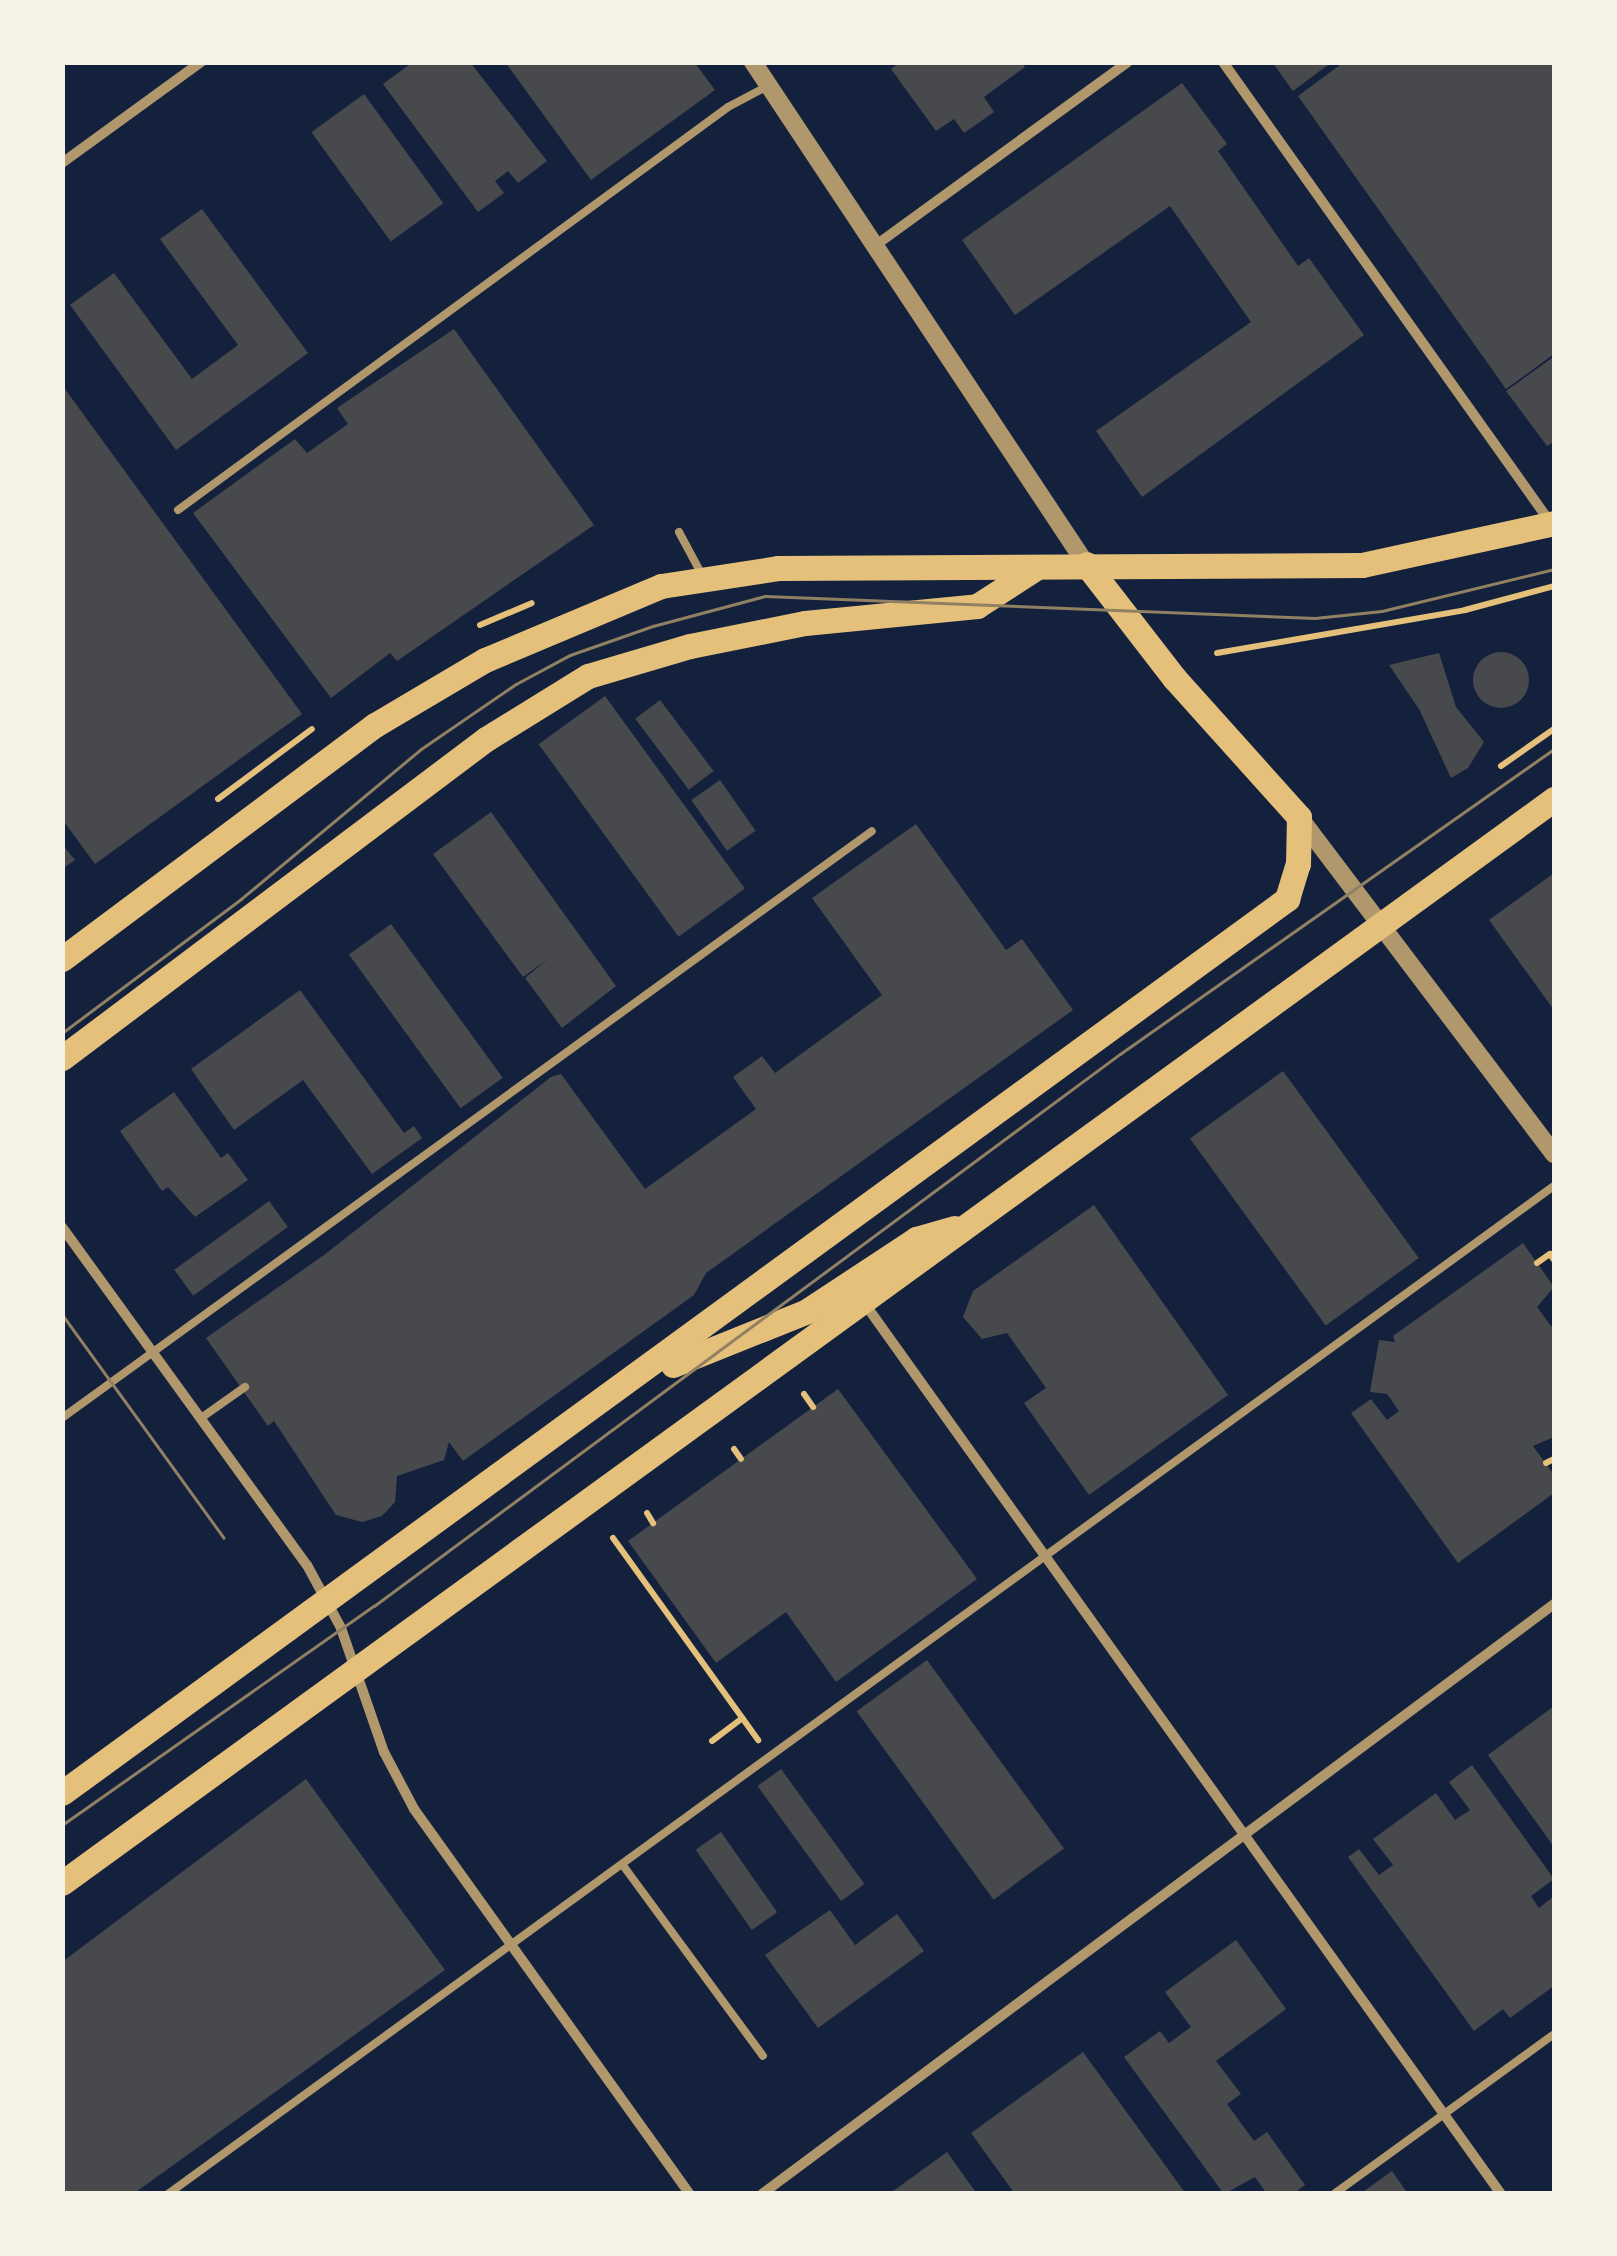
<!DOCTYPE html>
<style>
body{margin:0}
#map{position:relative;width:1617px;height:2256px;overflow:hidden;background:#14213d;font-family:"Fira Sans Condensed",sans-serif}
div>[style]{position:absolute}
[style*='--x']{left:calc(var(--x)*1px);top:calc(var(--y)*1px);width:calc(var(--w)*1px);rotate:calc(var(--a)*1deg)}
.building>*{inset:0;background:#48494c;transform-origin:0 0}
.round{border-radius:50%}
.path>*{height:6px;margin:-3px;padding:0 3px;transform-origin:3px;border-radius:3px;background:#e5c07b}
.service>*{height:8px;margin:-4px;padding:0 4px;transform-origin:4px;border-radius:4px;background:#b1986c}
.minor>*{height:10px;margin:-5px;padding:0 5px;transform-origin:5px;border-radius:5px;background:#b1986c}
.tertiary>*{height:18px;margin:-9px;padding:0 9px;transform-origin:9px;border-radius:9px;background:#b1986c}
.primary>*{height:25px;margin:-12.5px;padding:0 12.5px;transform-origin:12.5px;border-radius:12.5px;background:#e5c07b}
.tram>*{height:2.5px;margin:-1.25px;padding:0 1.25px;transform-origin:1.25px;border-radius:1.25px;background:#918062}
span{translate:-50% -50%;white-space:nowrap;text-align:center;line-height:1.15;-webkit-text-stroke:8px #f6f1e7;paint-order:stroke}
.frame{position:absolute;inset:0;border:65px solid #f6f1e7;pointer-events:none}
</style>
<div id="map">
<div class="building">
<div style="clip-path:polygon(413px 62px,470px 62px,547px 161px,518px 183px,508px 171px,495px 181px,504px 193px,478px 212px,383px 84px)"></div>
<div style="clip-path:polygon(505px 62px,695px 63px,715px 90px,591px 180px)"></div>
<div style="clip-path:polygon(900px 62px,1022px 62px,1025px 67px,984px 97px,994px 112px,964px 133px,954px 119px,936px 131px,891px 69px)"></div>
<div style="clip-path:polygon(1272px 62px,1332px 62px,1293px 91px)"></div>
<div style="clip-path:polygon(1344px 62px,1554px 62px,1554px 354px,1506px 389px,1298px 96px)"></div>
<div style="clip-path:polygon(1182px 83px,1227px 144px,1218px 151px,1298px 266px,1309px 258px,1364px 335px,1142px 497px,1096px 431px,1251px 322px,1170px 206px,1015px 315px,962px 240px)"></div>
<div style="left:364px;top:94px;width:135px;height:65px;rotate:54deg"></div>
<div style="clip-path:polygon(202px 209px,308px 353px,176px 450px,70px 305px,114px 273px,192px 379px,238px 345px,160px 239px)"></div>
<div style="clip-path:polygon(454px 329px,594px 525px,397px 661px,390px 653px,331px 698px,193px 513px,295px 439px,307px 453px,348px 424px,337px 408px)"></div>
<div style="clip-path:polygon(1552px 358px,1554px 442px,1547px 446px,1506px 391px)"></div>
<div style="clip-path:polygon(62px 385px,302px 714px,95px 864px,62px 819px)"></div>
<div class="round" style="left:1473px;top:652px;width:56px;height:56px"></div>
<div style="clip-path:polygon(1439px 653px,1456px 707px,1484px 742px,1468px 768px,1451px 778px,1419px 709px,1389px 665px)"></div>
<div style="left:605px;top:696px;width:238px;height:82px;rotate:54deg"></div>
<div style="left:660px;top:700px;width:89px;height:31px;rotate:53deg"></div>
<div style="left:720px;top:780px;width:62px;height:35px;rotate:55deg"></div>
<div style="clip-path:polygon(491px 812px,616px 986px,562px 1028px,525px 978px,548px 959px,523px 977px,433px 854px)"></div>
<div style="clip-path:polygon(916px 824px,1006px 950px,1022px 939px,1073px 1010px,706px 1273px,694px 1295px,463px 1461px,449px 1442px,444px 1460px,397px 1476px,395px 1502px,382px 1516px,362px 1522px,336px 1515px,274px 1421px,268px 1426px,206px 1338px,324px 1255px,551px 1077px,561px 1074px,645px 1189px,756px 1109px,733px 1077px,762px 1056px,775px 1073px,882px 995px,812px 898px)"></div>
<div style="clip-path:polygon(62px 844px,75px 860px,62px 869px)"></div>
<div style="clip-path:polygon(1554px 873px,1554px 1010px,1489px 920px)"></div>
<div style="left:391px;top:924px;width:190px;height:52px;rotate:54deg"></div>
<div style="clip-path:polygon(300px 990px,404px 1133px,414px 1126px,422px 1138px,372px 1174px,303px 1080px,234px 1130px,191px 1069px)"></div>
<div style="left:1283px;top:1071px;width:231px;height:115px;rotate:54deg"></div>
<div style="clip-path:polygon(174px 1092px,221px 1158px,228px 1153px,248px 1180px,195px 1217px,168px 1187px,162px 1191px,120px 1131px)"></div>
<div style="left:269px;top:1201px;width:32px;height:117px;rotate:54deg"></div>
<div style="clip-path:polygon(1094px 1205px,1228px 1395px,1089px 1495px,1024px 1403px,1046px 1388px,1007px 1333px,982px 1339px,963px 1317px,973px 1291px)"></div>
<div style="clip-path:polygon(1523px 1243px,1554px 1287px,1537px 1307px,1554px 1330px,1554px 1437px,1533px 1446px,1554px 1475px,1554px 1493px,1458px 1563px,1351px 1413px,1371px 1399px,1387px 1420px,1399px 1411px,1387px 1394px,1370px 1392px,1379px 1340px,1395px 1342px,1393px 1336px)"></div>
<div style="clip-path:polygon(838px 1389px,977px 1579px,836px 1682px,786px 1612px,716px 1663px,628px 1541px)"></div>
<div style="left:927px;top:1660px;width:233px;height:87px;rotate:54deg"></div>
<div style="clip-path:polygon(1554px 1706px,1554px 1847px,1488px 1755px)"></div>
<div style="clip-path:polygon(1472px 1765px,1554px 1879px,1531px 1896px,1539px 1908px,1554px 1896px,1554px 1986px,1510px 2018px,1503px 2009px,1474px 2031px,1348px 1857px,1359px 1849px,1379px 1875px,1393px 1865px,1373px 1839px,1436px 1793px,1455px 1820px,1470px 1810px,1449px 1782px)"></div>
<div style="left:781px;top:1769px;width:142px;height:29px;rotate:54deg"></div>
<div style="clip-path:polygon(306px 1779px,445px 1970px,133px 2194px,62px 2194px,62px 1962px)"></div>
<div style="left:721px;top:1832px;width:98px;height:31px;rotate:55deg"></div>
<div style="clip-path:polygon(830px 1910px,855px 1945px,897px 1914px,924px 1951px,818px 2028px,765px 1955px)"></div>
<div style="clip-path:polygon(1236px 1940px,1286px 2009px,1216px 2061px,1241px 2094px,1227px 2104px,1254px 2141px,1267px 2132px,1305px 2185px,1293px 2194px,1267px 2194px,1255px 2177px,1224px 2194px,1124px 2057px,1160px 2031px,1169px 2043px,1191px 2027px,1165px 1992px)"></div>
<div style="clip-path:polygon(1083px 2052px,1186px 2194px,1015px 2194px,971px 2133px)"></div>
<div style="clip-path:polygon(947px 2152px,977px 2194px,889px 2194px)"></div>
<div style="clip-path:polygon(1392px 2171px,1408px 2194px,1360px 2194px)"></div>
</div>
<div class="path">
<div style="--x:480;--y:625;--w:56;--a:-22.9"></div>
<div style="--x:1217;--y:653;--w:252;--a:-9.8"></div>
<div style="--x:1465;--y:610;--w:92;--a:-15.1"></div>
<div style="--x:1501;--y:766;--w:65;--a:-34.9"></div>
<div style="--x:218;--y:799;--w:117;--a:-36.7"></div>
<div style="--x:1537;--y:1263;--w:16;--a:-35"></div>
<div style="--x:1550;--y:1254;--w:7;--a:56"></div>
<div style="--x:804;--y:1394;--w:16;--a:55"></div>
<div style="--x:734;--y:1449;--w:12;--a:55"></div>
<div style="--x:1546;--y:1463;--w:9;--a:-27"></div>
<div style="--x:647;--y:1513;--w:12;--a:59"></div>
<div style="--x:613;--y:1538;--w:249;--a:54.3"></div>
<div style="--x:712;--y:1741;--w:38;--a:-37"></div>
</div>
<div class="service">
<div style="--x:178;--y:510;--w:682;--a:-36.23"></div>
<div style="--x:728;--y:107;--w:43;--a:-27.8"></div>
<div style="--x:679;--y:532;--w:49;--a:61.9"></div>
<div style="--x:62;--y:1418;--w:1000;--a:-35.93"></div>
<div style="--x:201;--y:1418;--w:54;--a:-35.2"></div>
<div style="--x:622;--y:1864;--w:238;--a:53.7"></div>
<div style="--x:168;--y:2194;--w:1714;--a:-36.03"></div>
<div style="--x:1334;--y:2194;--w:272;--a:-36"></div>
</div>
<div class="minor">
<div style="--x:1223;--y:62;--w:564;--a:54.59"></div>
<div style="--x:62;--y:163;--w:172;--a:-36"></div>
<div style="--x:876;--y:245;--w:311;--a:-36"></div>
<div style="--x:62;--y:1227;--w:417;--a:54.1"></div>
<div style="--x:307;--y:1565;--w:72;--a:61.6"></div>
<div style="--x:341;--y:1628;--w:131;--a:70.9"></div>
<div style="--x:384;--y:1752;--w:64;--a:62.2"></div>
<div style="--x:414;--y:1809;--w:474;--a:54.4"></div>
<div style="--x:865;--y:1304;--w:1094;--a:54.45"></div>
<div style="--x:762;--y:2194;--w:988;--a:-36.68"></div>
</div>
<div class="tertiary">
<div style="--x:753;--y:62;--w:602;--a:56.44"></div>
<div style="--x:1299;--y:817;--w:423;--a:52.9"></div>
</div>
<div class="primary">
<div style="--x:62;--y:959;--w:391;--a:-36.8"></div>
<div style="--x:375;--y:725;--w:128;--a:-30.6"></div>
<div style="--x:485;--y:660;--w:191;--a:-22.8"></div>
<div style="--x:661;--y:586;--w:118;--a:-8.7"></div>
<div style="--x:778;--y:568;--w:584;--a:-0.29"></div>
<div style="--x:1362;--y:565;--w:197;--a:-12.3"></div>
<div style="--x:62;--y:1058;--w:531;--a:-36.96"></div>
<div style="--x:486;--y:739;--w:120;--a:-31.7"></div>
<div style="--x:588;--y:676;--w:106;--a:-16.4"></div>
<div style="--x:690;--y:646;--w:117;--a:-11.3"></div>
<div style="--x:805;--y:623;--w:173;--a:-5.6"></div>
<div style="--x:977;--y:606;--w:70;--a:-32.8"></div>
<div style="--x:673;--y:1365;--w:144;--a:-21.9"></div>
<div style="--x:807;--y:1311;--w:131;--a:-33.4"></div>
<div style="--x:916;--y:1239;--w:40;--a:-16"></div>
<div style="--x:62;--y:1793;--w:1517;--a:-36.12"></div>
<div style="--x:1287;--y:899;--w:37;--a:-73"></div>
<div style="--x:1298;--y:864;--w:47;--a:-88.8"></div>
<div style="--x:1299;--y:817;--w:186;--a:-131.9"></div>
<div style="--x:1175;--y:679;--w:145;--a:-127.7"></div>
<div style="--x:62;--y:1883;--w:1844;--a:-36"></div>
</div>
<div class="tram">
<div style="--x:62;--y:1033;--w:224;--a:-36.8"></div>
<div style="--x:241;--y:899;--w:234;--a:-39.8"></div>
<div style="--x:421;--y:749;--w:115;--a:-34.4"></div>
<div style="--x:516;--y:684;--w:61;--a:-28.2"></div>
<div style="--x:570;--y:655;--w:88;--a:-19.3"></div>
<div style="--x:653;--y:626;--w:116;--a:-15"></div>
<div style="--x:765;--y:596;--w:550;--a:2.29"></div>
<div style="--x:1315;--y:618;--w:67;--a:-6"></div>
<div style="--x:1382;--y:611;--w:177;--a:-13.7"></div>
<div style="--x:62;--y:1314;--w:276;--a:54.1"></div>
<div style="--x:62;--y:1825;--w:381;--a:-35.1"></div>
<div style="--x:374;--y:1606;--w:928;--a:-36.5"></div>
<div style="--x:1120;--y:1054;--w:530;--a:-35.1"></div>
</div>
<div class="frame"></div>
</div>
